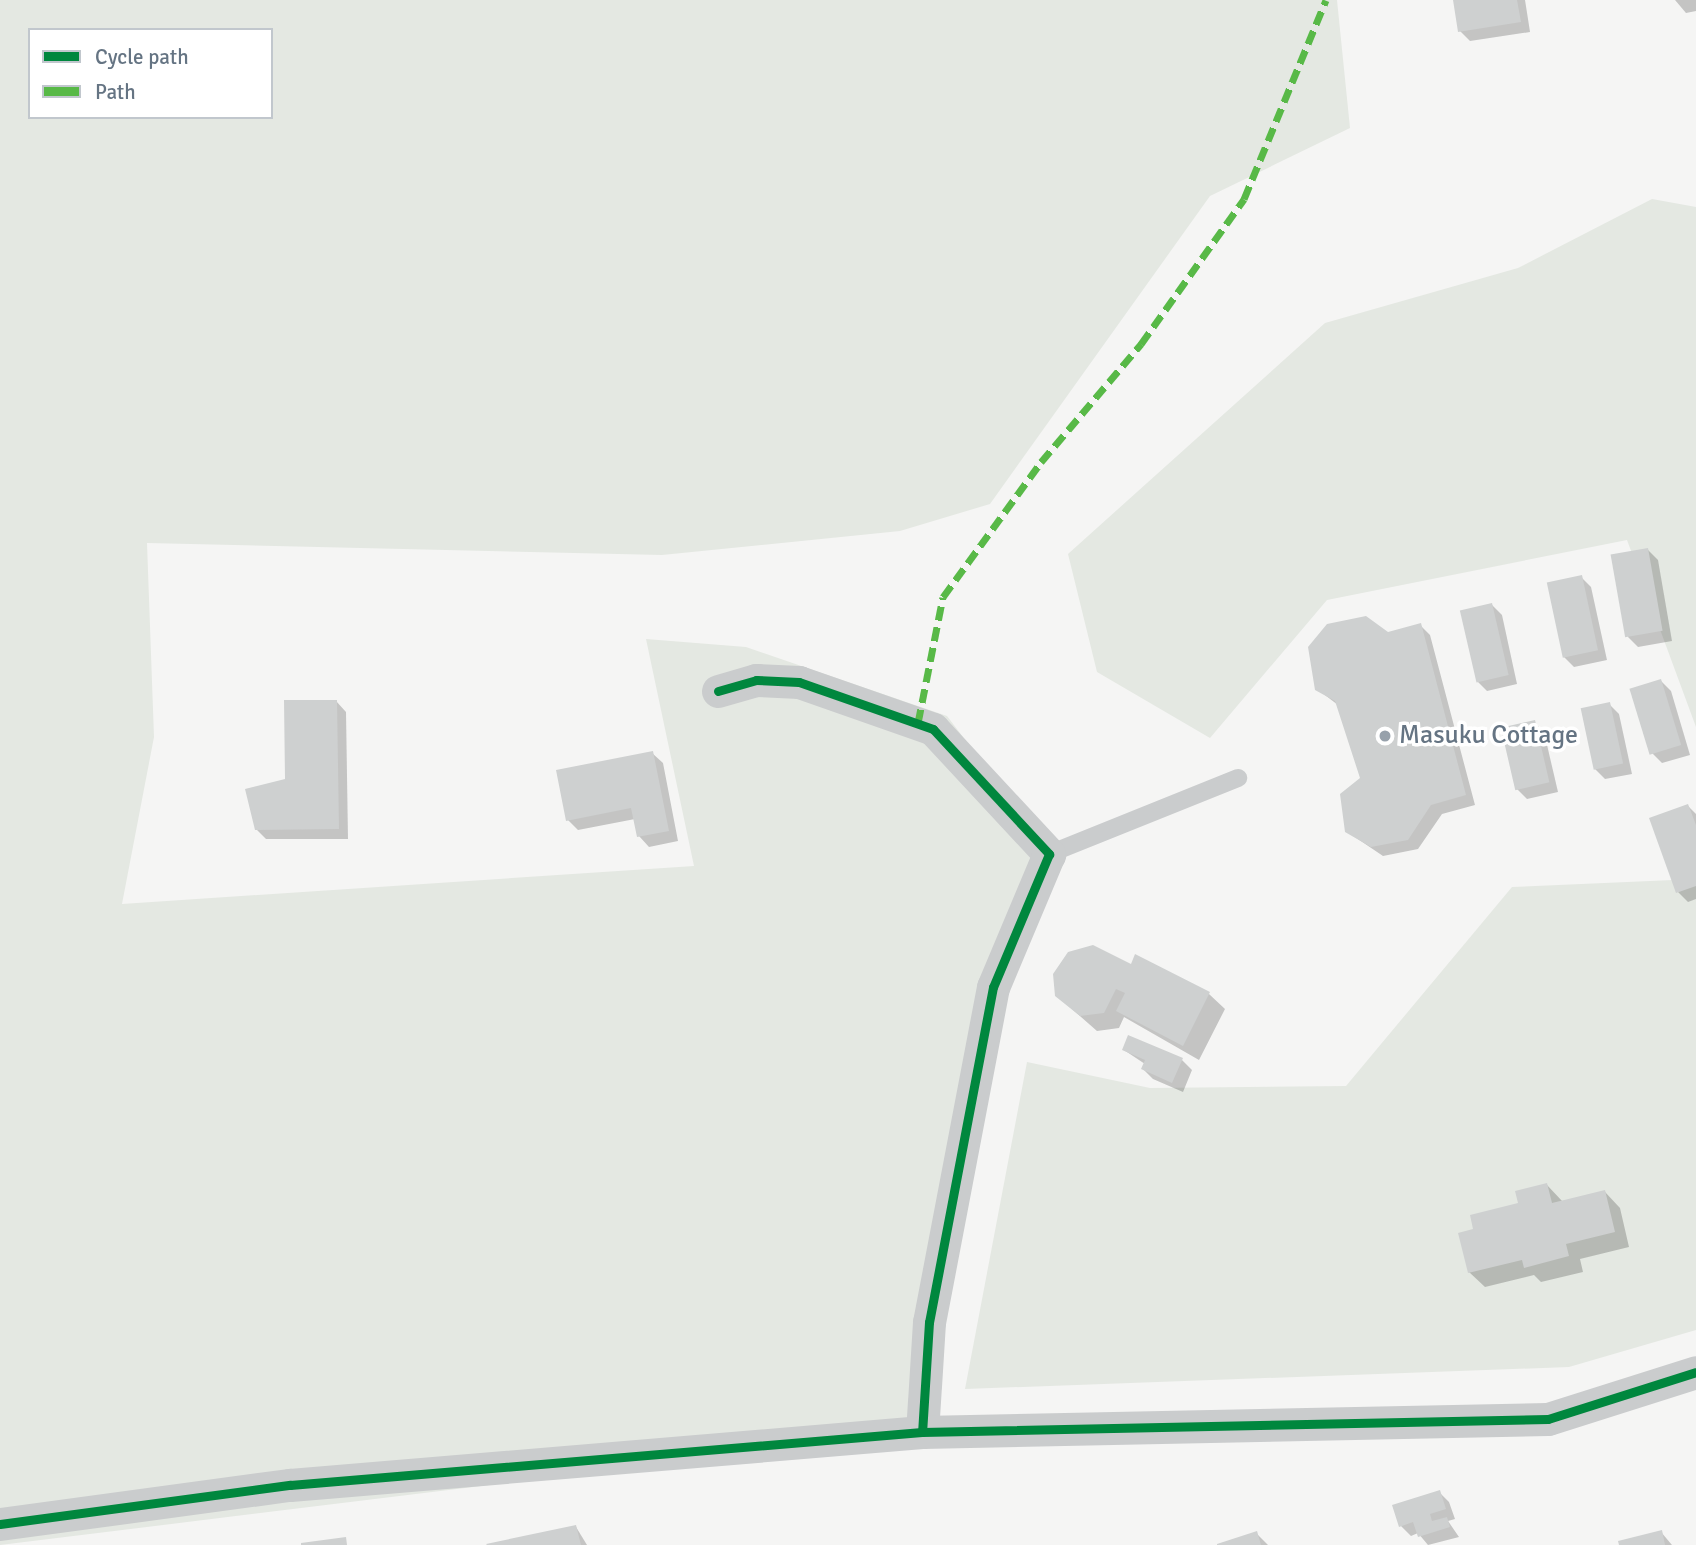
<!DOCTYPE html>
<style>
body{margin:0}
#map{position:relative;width:1696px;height:1545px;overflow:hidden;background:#f5f5f4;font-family:Signika,sans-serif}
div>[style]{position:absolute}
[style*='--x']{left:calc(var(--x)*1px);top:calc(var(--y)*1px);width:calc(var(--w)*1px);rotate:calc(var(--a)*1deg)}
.green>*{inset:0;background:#e4e8e2}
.shadow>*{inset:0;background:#0003}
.building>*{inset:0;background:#ced0d0;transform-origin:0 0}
.lane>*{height:18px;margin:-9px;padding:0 9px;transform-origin:9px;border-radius:9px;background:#cacccd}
.street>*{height:33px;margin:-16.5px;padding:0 16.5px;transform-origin:16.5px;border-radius:16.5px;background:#cacccd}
.quiet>*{height:7px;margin-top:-3.5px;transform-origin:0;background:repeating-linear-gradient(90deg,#58b947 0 14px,transparent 0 21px)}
.cycleway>*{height:9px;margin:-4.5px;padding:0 4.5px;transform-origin:4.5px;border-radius:4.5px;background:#00873e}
.dots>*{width:19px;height:19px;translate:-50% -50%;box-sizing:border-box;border:4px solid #fff;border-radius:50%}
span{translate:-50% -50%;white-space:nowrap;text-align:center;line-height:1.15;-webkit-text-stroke:7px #fff;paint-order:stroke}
.poi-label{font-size:26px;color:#657483}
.left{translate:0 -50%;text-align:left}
.legend{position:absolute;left:28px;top:28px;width:245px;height:91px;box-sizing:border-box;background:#fff;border:2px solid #c1c7cd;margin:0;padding:9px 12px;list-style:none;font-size:21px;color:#657483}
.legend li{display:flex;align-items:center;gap:14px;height:35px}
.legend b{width:35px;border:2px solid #c1c7cd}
</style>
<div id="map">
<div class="green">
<div style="clip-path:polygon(evenodd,0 0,1337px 0,1350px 128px,1210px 196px,990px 504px,900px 531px,662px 555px,147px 543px,154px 737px,122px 904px,694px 866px,646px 639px,746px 647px,947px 716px,1054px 856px,991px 1006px,922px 1432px,0 1545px,0 0,30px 30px,271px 30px,271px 117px,30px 117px,30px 30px)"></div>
<div style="clip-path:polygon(1652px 199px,1696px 207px,1696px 727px,1627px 540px,1327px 600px,1210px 738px,1097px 672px,1068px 554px,1325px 323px,1518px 268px)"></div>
<div style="clip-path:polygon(1696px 879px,1696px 1330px,1569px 1367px,965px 1389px,1027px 1062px,1150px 1088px,1346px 1086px,1512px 887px)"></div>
</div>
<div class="shadow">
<div style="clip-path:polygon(1455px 0,1525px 0,1530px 32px,1470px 41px,1460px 31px)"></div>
<div style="clip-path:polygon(1675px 0,1696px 0,1696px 11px,1686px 13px)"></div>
<div style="clip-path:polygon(1648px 550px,1658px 560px,1672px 641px,1638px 647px,1628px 637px)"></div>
<div style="clip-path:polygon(1581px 577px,1591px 587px,1607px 660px,1574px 667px,1564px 657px)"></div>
<div style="clip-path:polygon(1492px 605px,1502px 615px,1517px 684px,1487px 691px,1477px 681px)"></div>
<div style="clip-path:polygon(1420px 625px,1430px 635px,1475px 805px,1442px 814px,1418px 849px,1383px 856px,1346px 831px,1362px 778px,1338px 705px,1317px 689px,1388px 634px)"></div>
<div style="clip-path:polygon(1661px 681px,1671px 691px,1690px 755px,1662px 763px,1652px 753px)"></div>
<div style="clip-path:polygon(336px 701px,346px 712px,348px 839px,266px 839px,256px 829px)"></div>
<div style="clip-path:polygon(1609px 704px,1619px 714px,1632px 774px,1605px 779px,1595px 769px)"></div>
<div style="clip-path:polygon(1534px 722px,1544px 732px,1558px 792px,1527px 799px,1517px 789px)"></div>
<div style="clip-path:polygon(652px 753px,663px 763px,678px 841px,649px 847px,639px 836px,635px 819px,578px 830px,568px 820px)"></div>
<div style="clip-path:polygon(1688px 806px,1696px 814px,1696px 899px,1688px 902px,1678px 892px)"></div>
<div style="clip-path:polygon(1136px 956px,1209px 994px,1225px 1009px,1199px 1060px,1124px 1017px,1119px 1028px,1097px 1031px,1056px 995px,1131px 966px)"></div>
<div style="clip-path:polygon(1124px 1050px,1182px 1060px,1192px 1070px,1183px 1092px,1153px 1079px,1143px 1069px,1145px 1064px)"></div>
<div style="clip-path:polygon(1547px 1185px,1563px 1202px,1605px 1192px,1620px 1208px,1629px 1247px,1580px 1259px,1583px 1272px,1541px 1282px,1534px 1275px,1485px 1287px,1469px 1272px,1475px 1231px)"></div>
<div style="clip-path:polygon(1439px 1492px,1449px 1502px,1455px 1519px,1448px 1521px,1459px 1537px,1428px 1545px,1418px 1533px,1411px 1536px,1401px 1526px)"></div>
<div style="clip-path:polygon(576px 1527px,587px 1545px,489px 1545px)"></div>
<div style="clip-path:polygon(1661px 1532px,1672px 1545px,1621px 1545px)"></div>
<div style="clip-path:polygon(1256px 1533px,1268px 1545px,1223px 1545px)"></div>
</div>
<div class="building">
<div style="clip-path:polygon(1453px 0,1517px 0,1521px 22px,1458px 32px)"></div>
<div style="left:1648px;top:548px;width:84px;height:38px;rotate:80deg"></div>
<div style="left:1582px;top:575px;width:77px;height:36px;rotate:78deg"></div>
<div style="left:1492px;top:603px;width:74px;height:33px;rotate:77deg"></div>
<div style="clip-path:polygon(1366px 616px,1388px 632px,1421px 623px,1466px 795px,1431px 805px,1408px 840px,1371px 847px,1345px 832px,1340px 794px,1360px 778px,1335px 701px,1315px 690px,1308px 647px,1327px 624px)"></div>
<div style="left:1661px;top:679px;width:69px;height:33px;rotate:73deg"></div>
<div style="clip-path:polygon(284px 700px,337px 700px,339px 829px,255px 830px,245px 789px,285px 779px)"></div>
<div style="left:1610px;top:702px;width:63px;height:30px;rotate:78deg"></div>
<div style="left:1535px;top:720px;width:64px;height:35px;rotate:77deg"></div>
<div style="clip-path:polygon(653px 751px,669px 831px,637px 837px,631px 808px,566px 821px,556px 770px)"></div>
<div style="clip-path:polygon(1688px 804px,1696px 825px,1696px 886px,1676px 893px,1649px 818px)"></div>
<div style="clip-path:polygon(1093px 945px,1131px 964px,1135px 954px,1210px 992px,1183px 1046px,1116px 1011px,1125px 993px,1116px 989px,1104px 1013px,1080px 1016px,1055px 996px,1053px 974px,1068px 952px)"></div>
<div style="clip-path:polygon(1128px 1035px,1183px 1058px,1172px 1083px,1141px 1069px,1145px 1060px,1122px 1050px)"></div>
<div style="clip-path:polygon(1547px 1183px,1552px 1203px,1605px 1190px,1615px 1232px,1566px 1244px,1569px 1256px,1524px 1268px,1522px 1260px,1468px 1273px,1458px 1233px,1473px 1229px,1470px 1215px,1518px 1203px,1515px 1191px)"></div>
<div style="clip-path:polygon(1440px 1490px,1446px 1509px,1430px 1514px,1432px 1521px,1447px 1517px,1450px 1527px,1418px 1537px,1413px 1522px,1399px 1527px,1392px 1505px)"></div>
<div style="clip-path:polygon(576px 1525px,581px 1545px,487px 1545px,486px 1544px)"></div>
<div style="clip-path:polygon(1662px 1530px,1665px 1545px,1619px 1545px,1618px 1541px)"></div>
<div style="clip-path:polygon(1257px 1531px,1261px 1545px,1217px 1545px,1217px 1544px)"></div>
<div style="clip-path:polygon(346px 1537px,347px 1545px,301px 1545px,301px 1543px)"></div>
</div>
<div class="lane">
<div style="--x:1049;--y:854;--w:204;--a:-21.9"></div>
</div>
<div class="street">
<div style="--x:718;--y:691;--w:40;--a:-16"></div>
<div style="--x:756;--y:680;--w:43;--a:2.7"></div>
<div style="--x:799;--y:682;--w:142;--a:19.3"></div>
<div style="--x:933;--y:729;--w:171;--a:47.1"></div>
<div style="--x:1049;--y:854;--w:144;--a:112.8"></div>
<div style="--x:993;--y:987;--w:341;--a:100.8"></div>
<div style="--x:929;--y:1322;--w:110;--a:93.6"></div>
<div style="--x:0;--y:1524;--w:293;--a:-7.7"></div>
<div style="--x:290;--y:1485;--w:634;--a:-4.79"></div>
<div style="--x:922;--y:1432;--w:626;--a:-1.19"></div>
<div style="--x:1548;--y:1419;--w:155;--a:-17.6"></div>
</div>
<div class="quiet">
<div style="--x:918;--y:723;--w:128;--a:-78.8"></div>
<div style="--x:943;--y:597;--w:167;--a:-54"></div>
<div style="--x:1041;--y:462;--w:155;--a:-49.7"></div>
<div style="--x:1141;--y:344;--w:178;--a:-54.6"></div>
<div style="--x:1244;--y:199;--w:215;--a:-67.6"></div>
</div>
<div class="cycleway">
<div style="--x:718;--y:691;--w:40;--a:-16"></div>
<div style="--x:756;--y:680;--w:43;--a:2.7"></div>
<div style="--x:799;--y:682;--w:142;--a:19.3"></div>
<div style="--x:933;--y:729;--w:171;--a:47.1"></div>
<div style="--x:1049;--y:854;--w:144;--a:112.8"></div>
<div style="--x:993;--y:987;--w:341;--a:100.8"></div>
<div style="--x:929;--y:1322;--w:110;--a:93.6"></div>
<div style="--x:0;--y:1524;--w:293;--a:-7.7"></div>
<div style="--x:290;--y:1485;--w:634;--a:-4.79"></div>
<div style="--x:922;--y:1432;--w:626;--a:-1.19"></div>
<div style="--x:1548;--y:1419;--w:155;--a:-17.6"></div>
</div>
<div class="dots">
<div style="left:1385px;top:736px;background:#97a1ab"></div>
</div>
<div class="poi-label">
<span class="left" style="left:1399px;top:736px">Masuku Cottage</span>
</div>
<ul class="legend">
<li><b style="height:9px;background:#00873e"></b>Cycle path</li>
<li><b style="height:9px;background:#58b947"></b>Path</li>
</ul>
</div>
